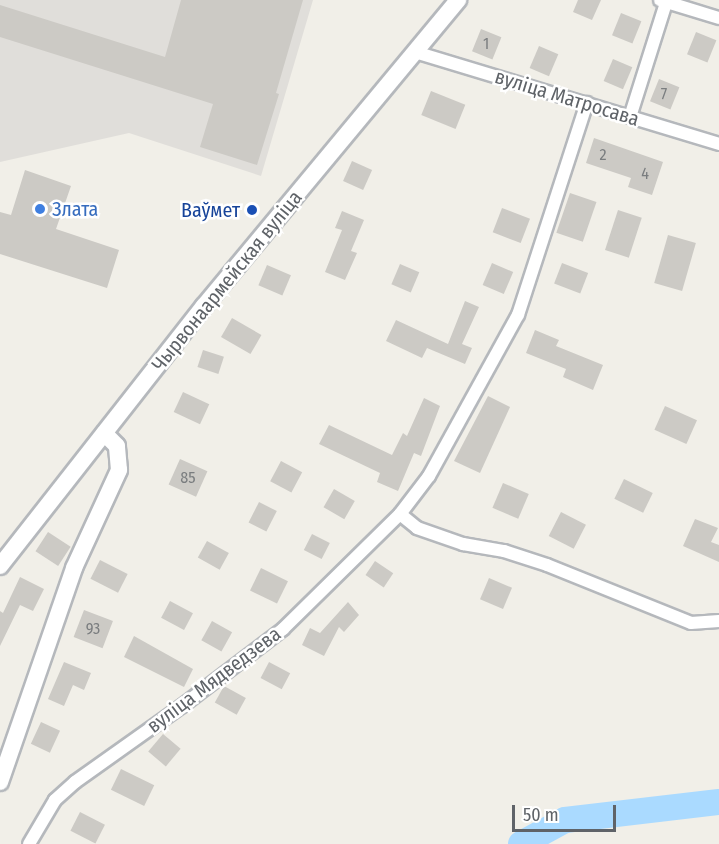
<!DOCTYPE html>
<meta charset="utf-8">
<style>
body{margin:0}
#map{position:relative;width:719px;height:844px;overflow:hidden;background:#f1efe8;font-family:"Fira Sans Condensed",sans-serif}
div>[style]{position:absolute}
[style*='--x']{left:calc(var(--x)*1px);top:calc(var(--y)*1px);width:calc(var(--w)*1px);rotate:calc(var(--a)*1deg)}
.industrial>*{inset:0;background:#e0deda}
.river>*{height:26px;margin:-13px;padding:0 13px;transform-origin:13px;border-radius:13px;background:#aadaff}
.building>*{inset:0;background:#cccac5;transform-origin:0 0}
.roads{filter:drop-shadow(2px 0 #b5b8bc) drop-shadow(-2px 0 #b5b8bc) drop-shadow(0 2px #b5b8bc) drop-shadow(0 -2px #b5b8bc)}
.street>*{height:12px;margin:-6px;padding:0 6px;transform-origin:6px;border-radius:6px;background:#fff}
.secondary>*{height:16px;margin:-8px;padding:0 8px;transform-origin:8px;border-radius:8px;background:#fff}
.dots>*{width:16px;height:16px;translate:-50% -50%;box-sizing:border-box;border:3px solid #fff;border-radius:50%}
span{translate:-50% -50%;white-space:nowrap;text-align:center;line-height:1.15;-webkit-text-stroke:5px #fff;paint-order:stroke}
.number-label{font-size:16px;color:#7a7d7f}
.number-label span{-webkit-text-stroke-width:0}
.street-label{font-size:20px;color:#5f6368}
.shop-label{font-size:20px;color:#366cbe}
.left{translate:0 -50%;text-align:left}
.transit-label{font-size:20px;color:#164399}
.right{translate:-100% -50%;text-align:right}
.scale{position:absolute;left:512px;top:805px;width:104px;height:27px;box-sizing:border-box;border:3px solid #5f6368;border-top:0;padding-left:8px;font-size:18px;line-height:21px;white-space:nowrap;color:#5f6368;-webkit-text-stroke:4px #fff;paint-order:stroke}
</style>
<div id="map">
<div class="industrial">
<div style="clip-path:polygon(0 0,313px 0,261px 176px,129px 133px,0 162px)"></div>
</div>
<div class="river">
<div style="--x:521;--y:844;--w:50;--a:-28.6"></div>
<div style="--x:565;--y:820;--w:155;--a:-6.7"></div>
</div>
<div class="building">
<div style="clip-path:polygon(181px 0,303px 0,276px 93px,279px 94px,257px 165px,200px 147px,213px 104px,0 37px,0 5px,165px 57px)"></div>
<div style="clip-path:polygon(578px 0,601px 0,592px 20px,573px 12px)"></div>
<div style="left:621px;top:13px;width:22px;height:24px;rotate:22deg"></div>
<div style="left:481px;top:29px;width:22px;height:24px;rotate:22deg"></div>
<div style="left:696px;top:32px;width:22px;height:24px;rotate:22deg"></div>
<div style="left:539px;top:46px;width:21px;height:24px;rotate:23deg"></div>
<div style="left:613px;top:59px;width:21px;height:24px;rotate:23deg"></div>
<div style="left:659px;top:79px;width:22px;height:24px;rotate:22deg"></div>
<div style="left:431px;top:91px;width:37px;height:26px;rotate:22deg"></div>
<div style="clip-path:polygon(594px 138px,663px 162px,652px 195px,628px 187px,631px 178px,586px 163px)"></div>
<div style="left:352px;top:161px;width:22px;height:22px;rotate:24deg"></div>
<div style="clip-path:polygon(25px 170px,71px 186px,56px 229px,119px 250px,107px 288px,0 254px,0 212px,11px 215px)"></div>
<div style="left:570px;top:193px;width:28px;height:42px;rotate:19deg"></div>
<div style="left:502px;top:208px;width:30px;height:26px;rotate:21deg"></div>
<div style="left:618px;top:210px;width:25px;height:42px;rotate:18deg"></div>
<div style="clip-path:polygon(342px 211px,364px 220px,351px 251px,357px 253px,345px 280px,325px 272px,342px 230px,335px 228px)"></div>
<div style="left:668px;top:235px;width:29px;height:50px;rotate:16deg"></div>
<div style="left:492px;top:263px;width:23px;height:24px;rotate:23deg"></div>
<div style="left:562px;top:263px;width:28px;height:22px;rotate:21deg"></div>
<div style="left:400px;top:264px;width:21px;height:22px;rotate:23deg"></div>
<div style="left:267px;top:265px;width:26px;height:22px;rotate:23deg"></div>
<div style="clip-path:polygon(465px 301px,479px 307px,462px 344px,472px 348px,465px 364px,427px 348px,422px 358px,386px 341px,396px 320px,448px 344px)"></div>
<div style="left:232px;top:318px;width:34px;height:22px;rotate:30deg"></div>
<div style="clip-path:polygon(535px 330px,559px 340px,556px 346px,603px 365px,593px 390px,563px 377px,566px 369px,526px 353px)"></div>
<div style="left:203px;top:350px;width:22px;height:18px;rotate:18deg"></div>
<div style="left:183px;top:392px;width:29px;height:22px;rotate:25deg"></div>
<div style="clip-path:polygon(488px 396px,510px 407px,480px 473px,454px 461px)"></div>
<div style="clip-path:polygon(424px 398px,440px 406px,421px 456px,414px 453px,398px 491px,377px 482px,380px 473px,319px 444px,329px 425px,392px 455px,403px 433px,407px 436px)"></div>
<div style="left:665px;top:406px;width:35px;height:26px;rotate:24deg"></div>
<div style="left:180px;top:459px;width:30px;height:28px;rotate:24deg"></div>
<div style="left:281px;top:461px;width:24px;height:23px;rotate:28deg"></div>
<div style="left:624px;top:479px;width:32px;height:22px;rotate:26deg"></div>
<div style="left:503px;top:483px;width:28px;height:27px;rotate:23deg"></div>
<div style="left:334px;top:489px;width:24px;height:21px;rotate:30deg"></div>
<div style="left:259px;top:502px;width:20px;height:23px;rotate:27deg"></div>
<div style="left:561px;top:512px;width:28px;height:27px;rotate:27deg"></div>
<div style="clip-path:polygon(695px 519px,718px 528px,711px 542px,719px 545px,719px 562px,683px 546px)"></div>
<div style="left:48px;top:532px;width:27px;height:23px;rotate:33deg"></div>
<div style="left:312px;top:534px;width:20px;height:18px;rotate:27deg"></div>
<div style="left:207px;top:541px;width:25px;height:19px;rotate:29deg"></div>
<div style="left:100px;top:560px;width:31px;height:21px;rotate:27deg"></div>
<div style="left:375px;top:561px;width:22px;height:17px;rotate:34deg"></div>
<div style="left:261px;top:568px;width:30px;height:25px;rotate:26deg"></div>
<div style="clip-path:polygon(20px 577px,44px 589px,33px 611px,20px 605px,0 646px,0 611px,3px 613px)"></div>
<div style="left:489px;top:578px;width:25px;height:23px;rotate:23deg"></div>
<div style="left:170px;top:601px;width:26px;height:19px;rotate:28deg"></div>
<div style="clip-path:polygon(348px 602px,359px 615px,344px 632px,339px 627px,324px 656px,302px 645px,310px 628px,320px 633px)"></div>
<div style="left:84px;top:610px;width:31px;height:29px;rotate:21deg"></div>
<div style="left:212px;top:621px;width:23px;height:22px;rotate:29deg"></div>
<div style="clip-path:polygon(134px 636px,193px 669px,184px 687px,124px 657px)"></div>
<div style="clip-path:polygon(64px 662px,91px 673px,84px 690px,73px 685px,64px 706px,48px 699px)"></div>
<div style="left:269px;top:662px;width:24px;height:18px;rotate:28deg"></div>
<div style="left:224px;top:686px;width:25px;height:19px;rotate:29deg"></div>
<div style="left:41px;top:722px;width:21px;height:24px;rotate:25deg"></div>
<div style="left:163px;top:734px;width:23px;height:23px;rotate:40deg"></div>
<div style="left:121px;top:769px;width:37px;height:23px;rotate:26deg"></div>
<div style="left:80px;top:812px;width:28px;height:21px;rotate:27deg"></div>
</div>
<div class="roads">
<div class="street">
<div style="--x:660;--y:0;--w:62;--a:17"></div>
<div style="--x:415;--y:52;--w:318;--a:16.8"></div>
<div style="--x:630;--y:117;--w:123;--a:-72.5"></div>
<div style="--x:400;--y:514;--w:22;--a:39"></div>
<div style="--x:417;--y:528;--w:49;--a:19.2"></div>
<div style="--x:463;--y:544;--w:42;--a:9.7"></div>
<div style="--x:504;--y:551;--w:45;--a:18"></div>
<div style="--x:547;--y:565;--w:155;--a:21.9"></div>
<div style="--x:691;--y:623;--w:28;--a:-4"></div>
<div style="--x:29;--y:844;--w:51;--a:-59.4"></div>
<div style="--x:55;--y:800;--w:27;--a:-42"></div>
<div style="--x:75;--y:782;--w:131;--a:-35.4"></div>
<div style="--x:182;--y:706;--w:127;--a:-37.3"></div>
<div style="--x:283;--y:629;--w:164;--a:-44.5"></div>
<div style="--x:400;--y:514;--w:48;--a:-52.7"></div>
<div style="--x:429;--y:476;--w:184;--a:-61.1"></div>
<div style="--x:518;--y:315;--w:223;--a:-72"></div>
</div>
<div class="secondary">
<div style="--x:0;--y:566;--w:330;--a:-51.9"></div>
<div style="--x:204;--y:306;--w:398;--a:-50.3"></div>
<div style="--x:0;--y:782;--w:226;--a:-70.9"></div>
<div style="--x:74;--y:568;--w:108;--a:-65.3"></div>
<div style="--x:119;--y:470;--w:24;--a:-95"></div>
<div style="--x:117;--y:446;--w:18;--a:-135"></div>
</div>
</div>
<div class="dots">
<div style="left:40px;top:209px;background:#3f7fe0"></div>
<div style="left:252px;top:210px;background:#1a4fb4"></div>
</div>
<div class="number-label">
<span style="left:486px;top:44px">1</span>
<span style="left:664px;top:94px">7</span>
<span style="left:603px;top:155px">2</span>
<span style="left:645px;top:174px">4</span>
<span style="left:188px;top:478px">85</span>
<span style="left:93px;top:629px">93</span>
</div>
<div class="street-label">
<span style="left:567px;top:98px;rotate:17deg">вуліца Матросава</span>
<span style="left:227px;top:281px;rotate:-51deg">Чырвонаармейская вуліца</span>
<span style="left:214px;top:680px;rotate:-37deg">вуліца Мядведзева</span>
</div>
<div class="shop-label">
<span class="left" style="left:52px;top:209px">Злата</span>
</div>
<div class="transit-label">
<span class="right" style="left:240px;top:210px">Ваўмет</span>
</div>
<div class="scale">50 m</div>
</div>
